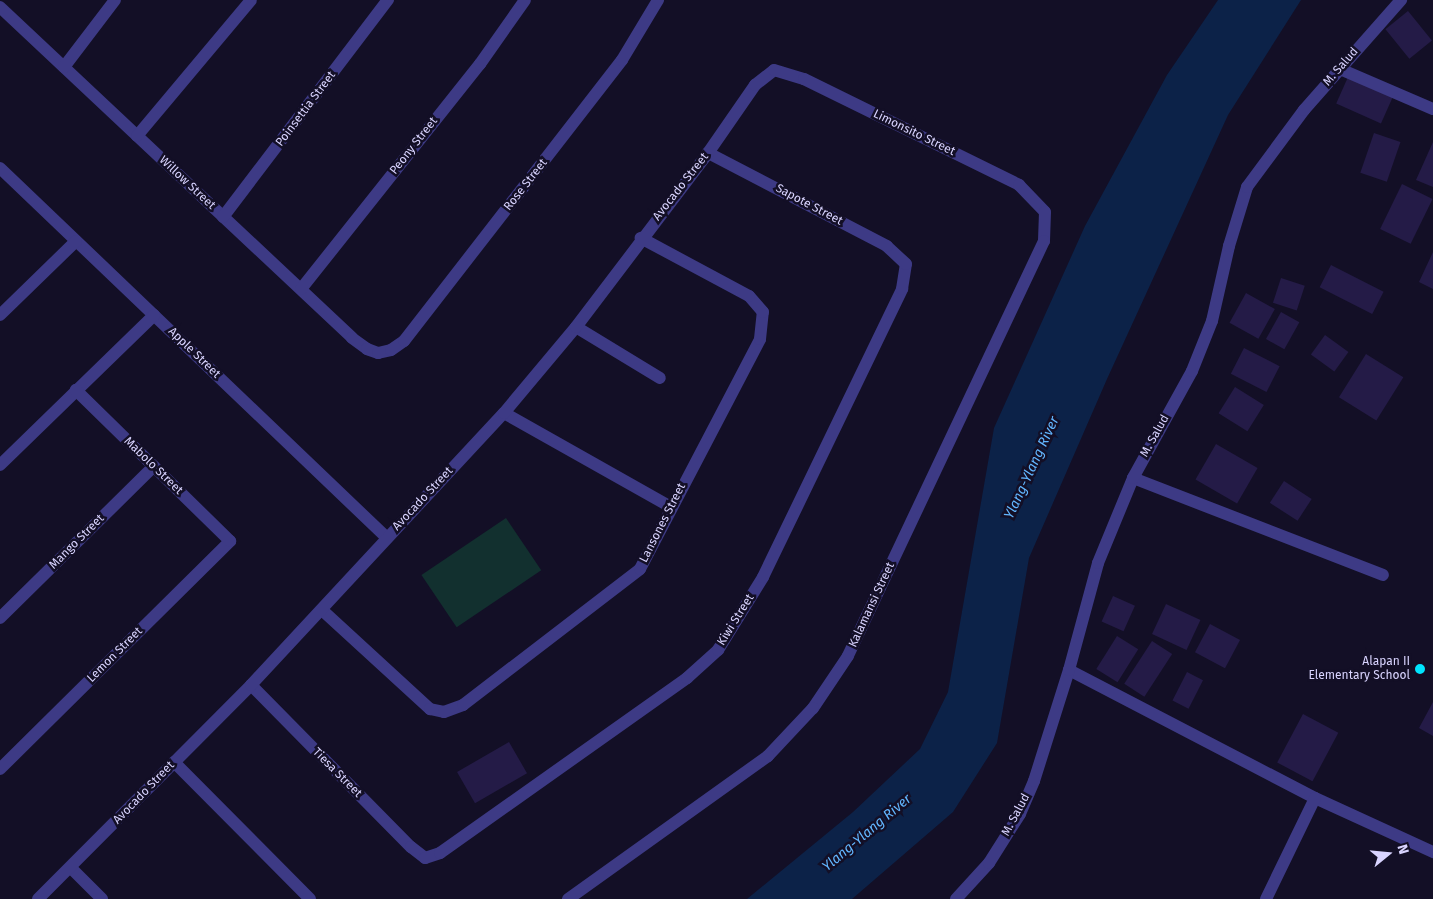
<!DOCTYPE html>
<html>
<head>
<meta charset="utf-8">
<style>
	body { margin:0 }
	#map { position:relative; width:1433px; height:899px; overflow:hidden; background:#130f26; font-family:"Fira Sans",sans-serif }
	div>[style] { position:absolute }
	.green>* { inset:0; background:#12302f; transform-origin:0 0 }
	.water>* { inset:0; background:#0c2248 }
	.building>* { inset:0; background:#241b47; transform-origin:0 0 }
	.service>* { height:12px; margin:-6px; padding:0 6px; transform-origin:6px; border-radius:6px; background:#3d3a85 }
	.minor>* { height:12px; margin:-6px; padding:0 6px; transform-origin:6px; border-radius:6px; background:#3d3a85 }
	.tertiary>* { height:12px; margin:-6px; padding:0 6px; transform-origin:6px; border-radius:6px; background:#3d3a85 }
	.dots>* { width:14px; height:14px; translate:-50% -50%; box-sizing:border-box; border:2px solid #130f26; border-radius:50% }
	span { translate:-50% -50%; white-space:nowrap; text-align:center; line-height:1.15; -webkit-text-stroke:5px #130f26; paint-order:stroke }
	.street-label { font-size:12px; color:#d9d4ff }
	.poi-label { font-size:12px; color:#d9d4ff }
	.right { translate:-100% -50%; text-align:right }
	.water-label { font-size:14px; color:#62b6ff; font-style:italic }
	.north { position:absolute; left:1363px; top:829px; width:50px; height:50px; -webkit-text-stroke:4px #130f26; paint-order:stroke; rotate:73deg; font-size:14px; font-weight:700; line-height:20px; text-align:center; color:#d9d4ff }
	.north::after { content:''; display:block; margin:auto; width:18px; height:22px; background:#d9d4ff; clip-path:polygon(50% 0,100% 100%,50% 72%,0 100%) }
</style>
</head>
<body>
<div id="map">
	<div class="green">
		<div style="left:506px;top:518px;width:63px;height:102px;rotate:56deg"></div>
	</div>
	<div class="water">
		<div style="clip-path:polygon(1218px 0,1301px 0,1228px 115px,1107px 379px,1029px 558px,997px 743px,953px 812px,852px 899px,747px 899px,853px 812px,920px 749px,948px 692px,994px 428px,1085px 226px,1167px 75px)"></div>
	</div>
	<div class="building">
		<div style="left:1408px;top:11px;width:38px;height:29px;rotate:51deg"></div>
		<div style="left:1348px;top:77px;width:49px;height:29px;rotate:24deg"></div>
		<div style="left:1374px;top:133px;width:28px;height:42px;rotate:19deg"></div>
		<div style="clip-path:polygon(1433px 142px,1433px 187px,1416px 180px)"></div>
		<div style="left:1402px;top:184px;width:34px;height:50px;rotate:26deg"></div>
		<div style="clip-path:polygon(1433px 252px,1433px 289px,1419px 282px)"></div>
		<div style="left:1331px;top:265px;width:59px;height:25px;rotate:27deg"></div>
		<div style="left:1281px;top:278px;width:25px;height:26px;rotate:18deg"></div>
		<div style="left:1246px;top:293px;width:33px;height:34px;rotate:29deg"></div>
		<div style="left:1281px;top:312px;width:21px;height:31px;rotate:29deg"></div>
		<div style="left:1325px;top:335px;width:29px;height:24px;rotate:36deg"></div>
		<div style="left:1244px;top:348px;width:40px;height:29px;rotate:27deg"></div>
		<div style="left:1366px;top:354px;width:44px;height:51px;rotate:32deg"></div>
		<div style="left:1235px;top:387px;width:34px;height:31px;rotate:32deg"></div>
		<div style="left:1216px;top:444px;width:48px;height:41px;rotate:30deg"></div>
		<div style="left:1284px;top:481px;width:33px;height:26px;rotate:33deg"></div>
		<div style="left:1113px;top:596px;width:24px;height:28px;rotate:24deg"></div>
		<div style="left:1166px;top:604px;width:38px;height:33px;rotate:25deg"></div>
		<div style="left:1210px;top:624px;width:34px;height:32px;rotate:28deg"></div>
		<div style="left:1117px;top:636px;width:25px;height:39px;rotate:32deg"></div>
		<div style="left:1152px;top:641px;width:24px;height:51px;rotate:33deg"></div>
		<div style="left:1187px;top:672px;width:18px;height:32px;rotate:27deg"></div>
		<div style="clip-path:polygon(1433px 702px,1433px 736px,1419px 728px)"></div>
		<div style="left:1303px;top:714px;width:40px;height:55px;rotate:28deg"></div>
		<div style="left:509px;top:742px;width:36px;height:60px;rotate:60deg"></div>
	</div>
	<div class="service">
		<div style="left:1133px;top:478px;width:268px;rotate:21.2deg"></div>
	</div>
	<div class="minor">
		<div style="left:0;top:7px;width:483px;rotate:43.2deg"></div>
		<div style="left:352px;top:338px;width:19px;rotate:36deg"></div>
		<div style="left:367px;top:349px;width:12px;rotate:20deg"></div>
		<div style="left:378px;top:353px;width:13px;rotate:-13deg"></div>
		<div style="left:391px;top:350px;width:16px;rotate:-35deg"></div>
		<div style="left:404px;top:341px;width:356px;rotate:-52.2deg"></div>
		<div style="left:622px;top:60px;width:70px;rotate:-59deg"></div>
		<div style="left:64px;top:67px;width:84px;rotate:-52.7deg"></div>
		<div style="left:1340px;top:69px;width:101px;rotate:23.3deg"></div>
		<div style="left:137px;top:136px;width:177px;rotate:-50deg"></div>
		<div style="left:0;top:168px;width:535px;rotate:43.71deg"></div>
		<div style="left:223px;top:217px;width:273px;rotate:-52.8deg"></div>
		<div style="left:301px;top:289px;width:288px;rotate:-51.5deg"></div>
		<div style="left:480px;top:64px;width:78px;rotate:-54.9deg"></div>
		<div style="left:0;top:315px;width:106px;rotate:-44.2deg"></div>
		<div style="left:576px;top:327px;width:98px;rotate:31.3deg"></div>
		<div style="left:504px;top:413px;width:192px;rotate:29.4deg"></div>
		<div style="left:0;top:465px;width:215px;rotate:-44.2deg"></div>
		<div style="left:322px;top:610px;width:147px;rotate:42.5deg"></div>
		<div style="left:430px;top:709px;width:14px;rotate:12deg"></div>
		<div style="left:444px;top:712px;width:20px;rotate:-20deg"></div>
		<div style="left:463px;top:705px;width:223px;rotate:-37.5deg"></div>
		<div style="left:640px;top:569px;width:259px;rotate:-62.4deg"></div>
		<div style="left:760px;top:339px;width:27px;rotate:-84deg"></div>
		<div style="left:763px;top:312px;width:21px;rotate:-131deg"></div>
		<div style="left:749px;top:296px;width:123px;rotate:-151.8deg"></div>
		<div style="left:0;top:618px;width:216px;rotate:-44.6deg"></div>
		<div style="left:1069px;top:670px;width:277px;rotate:27.5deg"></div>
		<div style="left:1315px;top:798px;width:130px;rotate:24.6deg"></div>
		<div style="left:251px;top:685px;width:228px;rotate:45.4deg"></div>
		<div style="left:411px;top:847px;width:18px;rotate:38deg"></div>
		<div style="left:425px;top:858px;width:16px;rotate:-18deg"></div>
		<div style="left:440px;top:853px;width:303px;rotate:-35.3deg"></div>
		<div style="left:687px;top:678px;width:42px;rotate:-42.1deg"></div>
		<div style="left:718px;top:650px;width:86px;rotate:-58.3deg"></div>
		<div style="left:763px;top:577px;width:320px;rotate:-64.2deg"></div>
		<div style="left:902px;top:289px;width:25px;rotate:-81deg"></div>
		<div style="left:906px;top:264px;width:26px;rotate:-137deg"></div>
		<div style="left:887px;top:246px;width:202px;rotate:-152.5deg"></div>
		<div style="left:174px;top:762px;width:193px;rotate:45.2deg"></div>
		<div style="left:0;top:769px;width:324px;rotate:-44.7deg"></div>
		<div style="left:230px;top:541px;width:216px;rotate:-135.6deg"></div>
		<div style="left:71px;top:868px;width:44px;rotate:45deg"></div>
		<div style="left:38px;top:899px;width:302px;rotate:-45.1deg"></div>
		<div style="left:251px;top:685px;width:371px;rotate:-47.1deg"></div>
		<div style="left:504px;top:413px;width:112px;rotate:-50.1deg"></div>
		<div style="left:576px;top:327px;width:218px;rotate:-52.8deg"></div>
		<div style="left:708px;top:153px;width:83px;rotate:-55.3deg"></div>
		<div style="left:755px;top:85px;width:24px;rotate:-38deg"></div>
		<div style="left:774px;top:70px;width:31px;rotate:17deg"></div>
		<div style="left:804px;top:79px;width:240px;rotate:26.2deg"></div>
		<div style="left:1019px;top:185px;width:37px;rotate:46deg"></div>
		<div style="left:1045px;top:212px;width:29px;rotate:92deg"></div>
		<div style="left:1044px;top:241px;width:459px;rotate:115.3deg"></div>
		<div style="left:848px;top:656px;width:63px;rotate:123.9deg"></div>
		<div style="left:813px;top:708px;width:66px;rotate:133.2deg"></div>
		<div style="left:768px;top:756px;width:246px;rotate:144.4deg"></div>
		<div style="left:1266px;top:899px;width:112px;rotate:-64.1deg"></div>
	</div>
	<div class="tertiary">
		<div style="left:956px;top:899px;width:49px;rotate:-47.5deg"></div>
		<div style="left:989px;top:863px;width:58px;rotate:-57.7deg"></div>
		<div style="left:1020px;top:814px;width:36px;rotate:-67deg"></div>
		<div style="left:1034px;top:781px;width:116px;rotate:-72.5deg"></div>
		<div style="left:1069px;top:670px;width:111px;rotate:-74.8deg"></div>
		<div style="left:1098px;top:563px;width:92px;rotate:-67.6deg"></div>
		<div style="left:1133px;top:478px;width:122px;rotate:-61.1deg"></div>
		<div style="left:1192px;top:371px;width:54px;rotate:-68.2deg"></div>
		<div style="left:1212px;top:321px;width:77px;rotate:-77.2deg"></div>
		<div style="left:1229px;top:246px;width:62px;rotate:-73deg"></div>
		<div style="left:1247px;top:187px;width:96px;rotate:-53.5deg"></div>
		<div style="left:1304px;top:110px;width:147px;rotate:-48.6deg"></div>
	</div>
	<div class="dots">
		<div style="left:1420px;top:669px;background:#00e5ff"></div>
	</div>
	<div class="street-label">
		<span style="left:1341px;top:67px;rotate:-49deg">M. Salud</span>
		<span style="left:306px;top:109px;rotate:-53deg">Poinsettia Street</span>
		<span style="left:914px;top:133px;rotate:26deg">Limonsito Street</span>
		<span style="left:414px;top:146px;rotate:-52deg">Peony Street</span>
		<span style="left:187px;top:183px;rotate:43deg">Willow Street</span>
		<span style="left:526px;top:185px;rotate:-52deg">Rose Street</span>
		<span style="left:681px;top:187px;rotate:-52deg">Avocado Street</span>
		<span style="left:809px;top:205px;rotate:28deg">Sapote Street</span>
		<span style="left:194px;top:353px;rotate:44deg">Apple Street</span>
		<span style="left:1155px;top:436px;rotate:-61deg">M. Salud</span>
		<span style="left:153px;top:466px;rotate:44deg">Mabolo Street</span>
		<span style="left:423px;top:499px;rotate:-47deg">Avocado Street</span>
		<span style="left:663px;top:523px;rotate:-63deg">Lansones Street</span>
		<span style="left:77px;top:542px;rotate:-45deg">Mango Street</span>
		<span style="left:872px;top:605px;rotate:-65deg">Kalamansi Street</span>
		<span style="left:736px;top:620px;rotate:-58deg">Kiwi Street</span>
		<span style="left:115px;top:655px;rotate:-45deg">Lemon Street</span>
		<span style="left:337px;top:773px;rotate:45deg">Tiesa Street</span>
		<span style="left:144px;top:793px;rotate:-46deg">Avocado Street</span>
		<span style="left:1016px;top:815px;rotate:-62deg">M. Salud</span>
	</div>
	<div class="poi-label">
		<span class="right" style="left:1410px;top:669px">Alapan II<br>Elementary School</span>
	</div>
	<div class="water-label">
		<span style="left:1032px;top:468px;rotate:-65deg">Ylang-Ylang River</span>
		<span style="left:867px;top:833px;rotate:-40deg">Ylang-Ylang River</span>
	</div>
	<div class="north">N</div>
</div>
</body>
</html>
